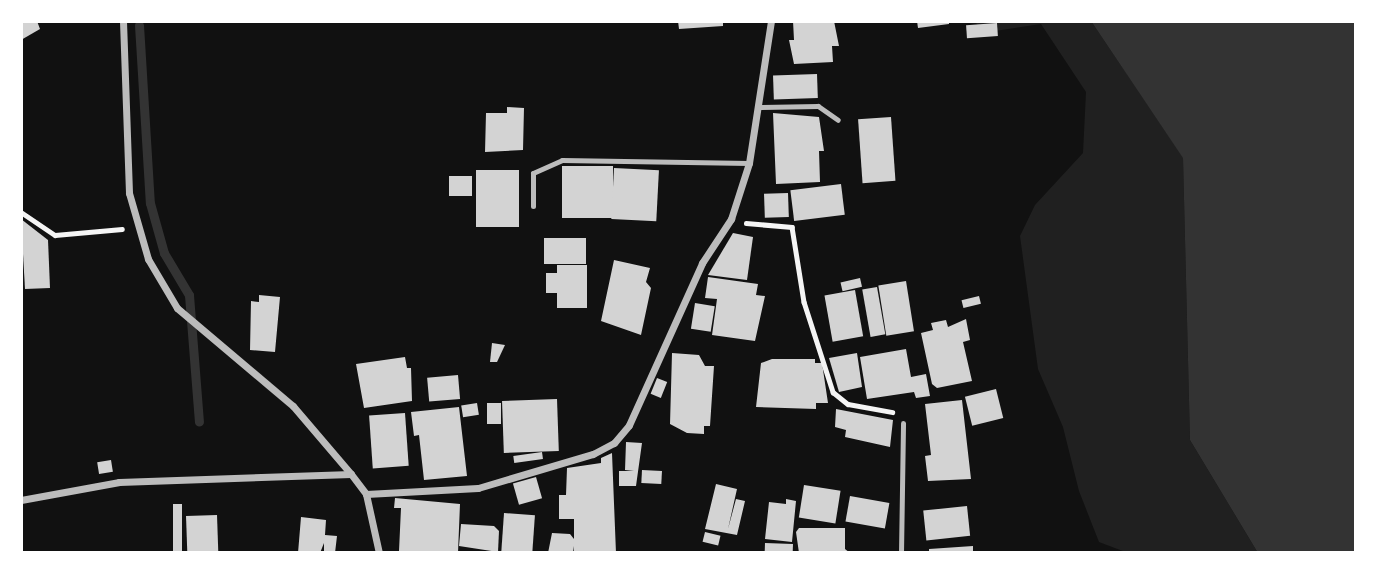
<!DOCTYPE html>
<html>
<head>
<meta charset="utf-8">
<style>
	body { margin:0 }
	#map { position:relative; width:1377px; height:574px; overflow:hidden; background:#111; font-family:"DM Sans",sans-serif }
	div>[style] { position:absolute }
	.green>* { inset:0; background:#202020 }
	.water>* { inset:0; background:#333 }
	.stream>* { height:9px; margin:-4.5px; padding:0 4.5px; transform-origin:4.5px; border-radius:4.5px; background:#333 }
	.building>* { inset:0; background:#d3d3d3; transform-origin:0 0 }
	.path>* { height:4.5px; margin:-2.25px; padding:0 2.25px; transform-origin:2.25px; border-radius:2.25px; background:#f5f5f5 }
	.service>* { height:5px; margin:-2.5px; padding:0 2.5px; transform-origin:2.5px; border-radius:2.5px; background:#bcbcbc }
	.minor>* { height:7px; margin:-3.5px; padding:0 3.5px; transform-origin:3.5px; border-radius:3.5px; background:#bcbcbc }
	span { translate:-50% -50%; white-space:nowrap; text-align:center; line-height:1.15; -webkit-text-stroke:5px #fff; paint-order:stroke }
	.frame { position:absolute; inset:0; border:23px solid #fff; pointer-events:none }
</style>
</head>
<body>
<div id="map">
	<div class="green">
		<div style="clip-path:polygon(975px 21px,1091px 21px,1183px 157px,1190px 440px,1258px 553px,1128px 553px,1099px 542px,1079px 491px,1063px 427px,1038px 369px,1020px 236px,1035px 205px,1083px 153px,1086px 92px,1041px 24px,982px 33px)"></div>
	</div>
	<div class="water">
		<div style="clip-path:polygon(1091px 21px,1356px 21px,1356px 553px,1258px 553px,1190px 440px,1183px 158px)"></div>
	</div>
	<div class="stream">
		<div style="left:139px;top:25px;width:178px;rotate:86.5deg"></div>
		<div style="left:150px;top:203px;width:52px;rotate:74.4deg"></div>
		<div style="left:164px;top:253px;width:49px;rotate:59.2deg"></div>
		<div style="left:189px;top:295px;width:127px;rotate:85.5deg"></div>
	</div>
	<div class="building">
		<div style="clip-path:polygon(21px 21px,37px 21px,40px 29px,21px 40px)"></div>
		<div style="clip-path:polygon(678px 21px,723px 21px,723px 26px,679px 29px)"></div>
		<div style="clip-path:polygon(793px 21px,834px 21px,839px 46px,832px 46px,833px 62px,794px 64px,789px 40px,794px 40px)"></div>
		<div style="clip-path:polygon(917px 21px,949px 21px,949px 24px,918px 28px)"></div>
		<div style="left:997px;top:23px;width:13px;height:31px;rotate:86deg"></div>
		<div style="left:817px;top:74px;width:24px;height:44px;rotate:88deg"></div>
		<div style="clip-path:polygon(507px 107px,524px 108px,523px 150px,485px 152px,486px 113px,507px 113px)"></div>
		<div style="clip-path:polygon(773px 113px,819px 117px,824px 151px,819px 151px,820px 182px,776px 184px)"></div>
		<div style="left:891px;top:117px;width:64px;height:33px;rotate:86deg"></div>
		<div style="left:562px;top:166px;width:51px;height:52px"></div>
		<div style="left:614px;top:168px;width:45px;height:51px;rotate:3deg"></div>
		<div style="left:476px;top:170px;width:43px;height:57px"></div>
		<div style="left:449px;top:176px;width:23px;height:20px"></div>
		<div style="left:841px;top:184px;width:31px;height:51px;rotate:83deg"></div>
		<div style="left:788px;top:193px;width:24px;height:24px;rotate:88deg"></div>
		<div style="clip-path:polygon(21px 219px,48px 240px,50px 288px,25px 289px)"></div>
		<div style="clip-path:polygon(733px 233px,753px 237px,747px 280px,708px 275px)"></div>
		<div style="left:544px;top:238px;width:42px;height:26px"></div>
		<div style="clip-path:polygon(614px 260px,650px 268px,646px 282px,651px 288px,641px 335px,601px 321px)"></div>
		<div style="clip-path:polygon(557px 265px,587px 265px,587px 308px,557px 308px,557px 293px,546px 293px,546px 273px,557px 273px)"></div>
		<div style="clip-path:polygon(708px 277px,758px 284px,756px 295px,765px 296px,755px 341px,712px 335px,717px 299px,705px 298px)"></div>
		<div style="left:860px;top:278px;width:9px;height:20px;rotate:77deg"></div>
		<div style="left:906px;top:281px;width:51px;height:28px;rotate:81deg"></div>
		<div style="left:877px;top:287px;width:48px;height:15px;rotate:80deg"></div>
		<div style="left:855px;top:290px;width:47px;height:31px;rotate:80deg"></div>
		<div style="clip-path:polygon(259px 295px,280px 297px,275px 352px,250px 350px,251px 301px,259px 302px)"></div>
		<div style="left:979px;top:296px;width:8px;height:18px;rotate:76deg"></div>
		<div style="left:695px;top:303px;width:20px;height:26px;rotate:9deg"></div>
		<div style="clip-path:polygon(966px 319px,970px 340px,963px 342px,972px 381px,937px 388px,932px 384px,921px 333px,933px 330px,931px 323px,946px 320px,948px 327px)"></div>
		<div style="clip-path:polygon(492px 343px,505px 345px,497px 362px,490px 362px)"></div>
		<div style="clip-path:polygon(906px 349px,911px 377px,926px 374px,930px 396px,916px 398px,914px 392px,867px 399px,860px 357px)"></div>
		<div style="clip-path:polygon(672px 353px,699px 355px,705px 366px,714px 366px,710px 426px,704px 426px,704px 434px,687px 433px,670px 424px)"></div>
		<div style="clip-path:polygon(857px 353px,862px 387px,839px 392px,829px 358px)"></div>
		<div style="clip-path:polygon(405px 357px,407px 368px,411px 368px,412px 401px,364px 408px,356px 364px)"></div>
		<div style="clip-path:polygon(772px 359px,815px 359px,815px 363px,822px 363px,828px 403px,816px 403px,816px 409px,756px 407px,761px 363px)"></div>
		<div style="left:458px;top:375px;width:24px;height:31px;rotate:85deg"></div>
		<div style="left:657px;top:378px;width:11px;height:17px;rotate:22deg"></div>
		<div style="left:996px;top:389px;width:30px;height:32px;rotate:76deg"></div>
		<div style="left:557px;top:399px;width:52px;height:55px;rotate:88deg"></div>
		<div style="clip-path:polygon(962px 400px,971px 479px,928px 481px,925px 456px,931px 455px,925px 404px)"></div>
		<div style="left:477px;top:403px;width:12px;height:16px;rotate:81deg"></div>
		<div style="left:487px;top:403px;width:14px;height:21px"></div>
		<div style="clip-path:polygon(459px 407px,467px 476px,424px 480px,419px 435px,414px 436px,411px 412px)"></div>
		<div style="clip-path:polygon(836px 409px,893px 420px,890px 447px,845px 437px,846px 430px,835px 427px)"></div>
		<div style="left:405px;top:413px;width:53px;height:36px;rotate:86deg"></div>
		<div style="clip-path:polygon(626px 442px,642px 443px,636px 486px,619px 486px,619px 471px,634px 471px,625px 470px)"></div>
		<div style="left:542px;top:452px;width:7px;height:29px;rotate:82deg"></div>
		<div style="clip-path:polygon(612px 453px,616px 553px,574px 553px,573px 546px,573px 553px,548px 553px,552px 533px,570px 534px,574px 539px,574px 519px,559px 519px,559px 495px,566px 495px,567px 468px,601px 463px,601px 458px)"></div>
		<div style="left:111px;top:460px;width:12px;height:14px;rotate:81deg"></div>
		<div style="left:642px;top:470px;width:20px;height:13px;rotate:3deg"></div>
		<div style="left:536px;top:477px;width:22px;height:24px;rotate:74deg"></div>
		<div style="clip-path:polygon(716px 484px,737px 489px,728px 529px,736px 499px,745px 501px,737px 535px,705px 529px)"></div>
		<div style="left:804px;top:485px;width:37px;height:33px;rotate:9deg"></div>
		<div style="left:850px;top:496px;width:40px;height:26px;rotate:10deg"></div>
		<div style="clip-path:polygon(395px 498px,460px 504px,458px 553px,399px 551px,401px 508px,394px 508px)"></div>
		<div style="clip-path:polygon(786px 499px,796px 501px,792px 542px,765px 539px,769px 502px,786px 504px)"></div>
		<div style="left:173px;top:504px;width:9px;height:49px"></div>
		<div style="left:967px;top:506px;width:30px;height:44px;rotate:84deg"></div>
		<div style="left:504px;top:513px;width:31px;height:40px;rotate:4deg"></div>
		<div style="left:217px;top:515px;width:38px;height:31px;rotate:88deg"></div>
		<div style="clip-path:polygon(301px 517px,326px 520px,325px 535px,337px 536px,335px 553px,324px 553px,324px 543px,320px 553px,298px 553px)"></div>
		<div style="clip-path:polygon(461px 524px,494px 526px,499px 531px,498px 552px,459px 546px)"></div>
		<div style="clip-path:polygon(799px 528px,845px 528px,845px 549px,850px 553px,799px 553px,796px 532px)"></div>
		<div style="left:705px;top:532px;width:16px;height:10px;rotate:14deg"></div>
		<div style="left:765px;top:543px;width:28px;height:10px;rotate:2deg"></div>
		<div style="clip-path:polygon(973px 546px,973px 553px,929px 553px,929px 549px)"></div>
	</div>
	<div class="path">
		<div style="left:21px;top:212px;width:41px;rotate:34.1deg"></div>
		<div style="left:55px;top:235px;width:67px;rotate:-5.1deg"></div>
		<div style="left:746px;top:223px;width:46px;rotate:5deg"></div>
		<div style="left:792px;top:227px;width:76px;rotate:80.9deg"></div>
		<div style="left:804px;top:302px;width:95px;rotate:72.1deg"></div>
		<div style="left:833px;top:392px;width:19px;rotate:39deg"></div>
		<div style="left:848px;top:404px;width:45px;rotate:10.3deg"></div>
	</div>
	<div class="service">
		<div style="left:760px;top:107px;width:58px;rotate:-1deg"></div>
		<div style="left:818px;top:106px;width:24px;rotate:35deg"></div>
		<div style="left:533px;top:206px;width:33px;rotate:-90deg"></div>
		<div style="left:533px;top:173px;width:32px;rotate:-24deg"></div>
		<div style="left:562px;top:160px;width:187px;rotate:0.9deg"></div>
		<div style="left:901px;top:553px;width:130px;rotate:-89.1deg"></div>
	</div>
	<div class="minor">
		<div style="left:123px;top:21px;width:172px;rotate:88deg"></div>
		<div style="left:129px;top:193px;width:69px;rotate:73.9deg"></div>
		<div style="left:148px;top:259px;width:57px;rotate:59.4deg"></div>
		<div style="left:177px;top:308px;width:152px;rotate:40.2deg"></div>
		<div style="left:293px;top:406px;width:89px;rotate:49.5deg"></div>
		<div style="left:351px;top:474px;width:25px;rotate:53deg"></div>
		<div style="left:366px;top:494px;width:60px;rotate:77.6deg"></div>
		<div style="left:366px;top:494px;width:112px;rotate:-3.1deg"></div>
		<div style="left:478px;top:488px;width:120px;rotate:-16.5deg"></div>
		<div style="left:593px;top:454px;width:24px;rotate:-28deg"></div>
		<div style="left:614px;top:443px;width:23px;rotate:-50deg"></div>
		<div style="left:629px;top:425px;width:178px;rotate:-65.7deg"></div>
		<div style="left:702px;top:263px;width:53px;rotate:-56.6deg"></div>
		<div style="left:731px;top:219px;width:59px;rotate:-72.2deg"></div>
		<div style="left:749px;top:163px;width:144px;rotate:-81.2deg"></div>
		<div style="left:21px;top:500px;width:100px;rotate:-10.4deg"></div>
		<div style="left:119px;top:482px;width:232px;rotate:-2deg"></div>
	</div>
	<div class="frame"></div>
</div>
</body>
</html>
